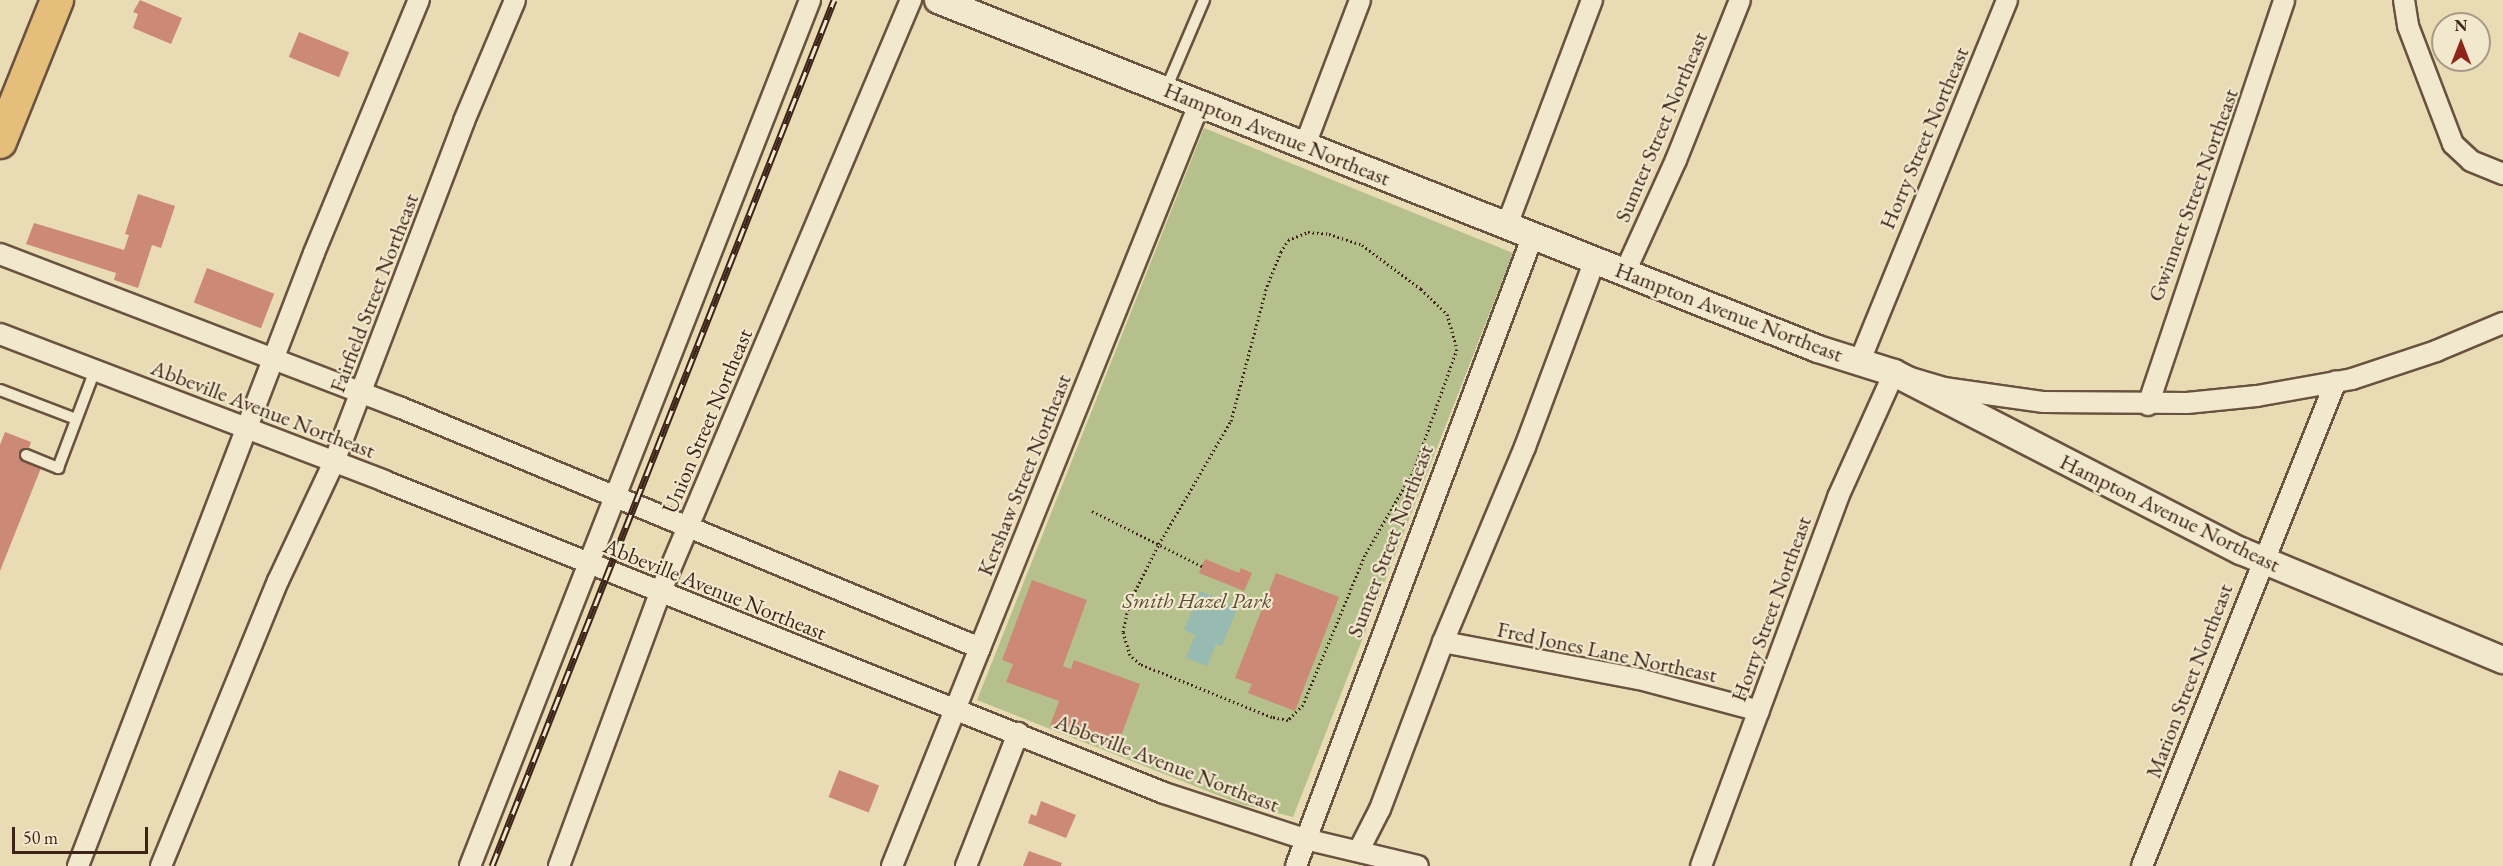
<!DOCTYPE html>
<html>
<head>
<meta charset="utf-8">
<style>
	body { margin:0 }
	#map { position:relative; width:2503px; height:866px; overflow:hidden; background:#e9dbb3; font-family:"EB Garamond",serif }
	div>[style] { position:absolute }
	.green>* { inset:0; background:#b6c08c }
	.water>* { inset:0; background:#97bbb1 }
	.building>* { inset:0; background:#cc8976; transform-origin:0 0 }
	.path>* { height:3px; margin-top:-1.5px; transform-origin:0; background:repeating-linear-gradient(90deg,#3e2418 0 1.5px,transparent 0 4.5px) }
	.roads { filter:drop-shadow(2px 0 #69523f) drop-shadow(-2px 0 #69523f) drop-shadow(0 2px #69523f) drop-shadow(0 -2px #69523f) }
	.service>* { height:10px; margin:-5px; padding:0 5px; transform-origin:5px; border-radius:5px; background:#f1e8ce }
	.minor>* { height:20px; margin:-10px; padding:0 10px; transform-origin:10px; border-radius:10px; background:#f1e8ce }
	.tertiary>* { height:26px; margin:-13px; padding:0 13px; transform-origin:13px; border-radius:13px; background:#f1e8ce }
	.primary>* { height:32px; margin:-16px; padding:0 16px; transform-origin:16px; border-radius:16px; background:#e4be7a }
	.rail>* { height:7px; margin-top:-3.5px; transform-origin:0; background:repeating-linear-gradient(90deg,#f1e8ce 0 14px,#3e2418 0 28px); box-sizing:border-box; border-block:2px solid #3e2418 }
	span { translate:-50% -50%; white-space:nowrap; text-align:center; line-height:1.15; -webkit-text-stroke:4.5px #f1e8ce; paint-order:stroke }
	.street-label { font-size:22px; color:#3e2418 }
	.park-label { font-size:22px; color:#5c4b35; font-style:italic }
	.north { position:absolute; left:2431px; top:12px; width:60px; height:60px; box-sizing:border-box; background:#f1e8ce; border:2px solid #a99a85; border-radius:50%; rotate:0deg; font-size:16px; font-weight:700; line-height:24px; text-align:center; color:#3e2418 }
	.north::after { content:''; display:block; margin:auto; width:21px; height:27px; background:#8f2418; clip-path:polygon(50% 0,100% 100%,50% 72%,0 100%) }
	.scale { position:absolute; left:12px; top:827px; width:136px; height:27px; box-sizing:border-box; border:3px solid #3e2418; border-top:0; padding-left:8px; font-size:18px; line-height:21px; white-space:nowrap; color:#3e2418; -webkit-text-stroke:4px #f1e8ce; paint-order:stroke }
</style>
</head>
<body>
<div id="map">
	<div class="green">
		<div style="clip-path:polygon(1204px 128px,1513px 253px,1293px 817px,1240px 804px,977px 700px)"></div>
	</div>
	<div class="water">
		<div style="clip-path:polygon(1200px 591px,1238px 607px,1222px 646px,1216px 644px,1207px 666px,1186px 658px,1195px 635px,1184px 630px)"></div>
	</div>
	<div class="building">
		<div style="clip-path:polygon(140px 0,182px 18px,171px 44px,133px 28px,138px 14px,133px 12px)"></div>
		<div style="left:299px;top:32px;width:54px;height:27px;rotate:22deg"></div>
		<div style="clip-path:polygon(138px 194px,175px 206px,161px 248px,152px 245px,138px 288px,114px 280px,116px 273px,26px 244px,34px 223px,124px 250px,129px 235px,125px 234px)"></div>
		<div style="left:207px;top:268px;width:72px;height:37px;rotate:21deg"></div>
		<div style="clip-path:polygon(5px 432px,31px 442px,24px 462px,41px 468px,0 571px,0 445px)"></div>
		<div style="clip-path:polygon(1205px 559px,1239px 573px,1241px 568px,1252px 573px,1244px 591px,1199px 573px)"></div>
		<div style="clip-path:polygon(1276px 573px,1339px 597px,1295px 711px,1248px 693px,1252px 684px,1235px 678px)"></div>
		<div style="clip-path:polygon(1032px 580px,1087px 600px,1063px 666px,1071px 669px,1074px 660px,1140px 684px,1116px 750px,1050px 726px,1059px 701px,1006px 682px,1013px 664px,1002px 660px)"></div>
		<div style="left:839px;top:770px;width:43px;height:29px;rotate:21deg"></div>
		<div style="clip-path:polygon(1041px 801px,1076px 815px,1066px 838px,1028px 823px,1031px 814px,1036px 816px)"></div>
		<div style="clip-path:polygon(1029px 851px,1062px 863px,1061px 866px,1023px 866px)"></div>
	</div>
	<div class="path">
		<div style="left:1308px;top:232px;width:21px;rotate:5deg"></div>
		<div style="left:1329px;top:234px;width:35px;rotate:18deg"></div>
		<div style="left:1362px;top:245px;width:74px;rotate:36.7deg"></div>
		<div style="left:1421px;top:289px;width:36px;rotate:44deg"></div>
		<div style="left:1447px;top:314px;width:36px;rotate:74deg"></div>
		<div style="left:1457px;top:349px;width:128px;rotate:109.6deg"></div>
		<div style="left:1414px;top:470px;width:98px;rotate:120deg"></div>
		<div style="left:1365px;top:555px;width:162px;rotate:112.5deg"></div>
		<div style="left:1303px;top:705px;width:21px;rotate:135deg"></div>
		<div style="left:1288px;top:720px;width:16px;rotate:-169deg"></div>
		<div style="left:1272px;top:717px;width:142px;rotate:-158.1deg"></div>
		<div style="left:1140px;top:664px;width:13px;rotate:-138deg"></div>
		<div style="left:1130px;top:655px;width:24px;rotate:-107deg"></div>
		<div style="left:1123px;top:632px;width:30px;rotate:-78deg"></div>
		<div style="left:1129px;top:603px;width:66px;rotate:-63deg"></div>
		<div style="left:1159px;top:544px;width:143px;rotate:-59.7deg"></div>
		<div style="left:1231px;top:421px;width:140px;rotate:-75.1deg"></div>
		<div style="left:1267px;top:286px;width:37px;rotate:-68deg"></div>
		<div style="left:1281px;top:252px;width:14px;rotate:-60deg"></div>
		<div style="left:1288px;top:240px;width:22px;rotate:-22deg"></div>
		<div style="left:1092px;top:511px;width:123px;rotate:26.6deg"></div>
	</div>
	<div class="roads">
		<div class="service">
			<div style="left:1166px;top:89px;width:97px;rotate:-66.9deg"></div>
			<div style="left:0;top:390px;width:81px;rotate:20.9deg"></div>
			<div style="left:26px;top:455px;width:35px;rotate:22deg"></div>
			<div style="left:58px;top:468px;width:105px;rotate:-69.3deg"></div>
		</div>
		<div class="minor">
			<div style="left:2404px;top:0;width:26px;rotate:81deg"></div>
			<div style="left:2408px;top:26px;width:126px;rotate:69.1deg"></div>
			<div style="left:2453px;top:144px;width:25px;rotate:43deg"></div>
			<div style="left:2471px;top:161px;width:35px;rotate:22deg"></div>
			<div style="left:1305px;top:145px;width:155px;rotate:-69.2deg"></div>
			<div style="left:1507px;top:225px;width:241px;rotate:-69.3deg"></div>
			<div style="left:0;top:254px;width:427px;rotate:21deg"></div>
			<div style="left:399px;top:407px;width:629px;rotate:22.53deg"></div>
			<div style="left:1625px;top:272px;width:123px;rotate:-65.5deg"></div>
			<div style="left:1676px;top:160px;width:172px;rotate:-68.2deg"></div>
			<div style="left:0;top:334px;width:411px;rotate:20.9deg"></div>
			<div style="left:384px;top:481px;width:840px;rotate:21.8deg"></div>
			<div style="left:1164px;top:793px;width:148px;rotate:18.1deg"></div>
			<div style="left:1305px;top:839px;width:116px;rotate:13.4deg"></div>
			<div style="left:1859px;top:363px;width:392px;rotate:-67.8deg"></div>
			<div style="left:2148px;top:405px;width:427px;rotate:-71.4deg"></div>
			<div style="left:1443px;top:642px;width:199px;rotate:10.7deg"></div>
			<div style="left:1639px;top:679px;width:124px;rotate:14.9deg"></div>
			<div style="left:1359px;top:850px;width:46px;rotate:-62.9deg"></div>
			<div style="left:1380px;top:809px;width:178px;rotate:-69.3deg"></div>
			<div style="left:1443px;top:642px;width:212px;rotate:-67.2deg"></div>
			<div style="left:1525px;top:447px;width:200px;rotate:-69.5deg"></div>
			<div style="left:78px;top:866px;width:657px;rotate:-68.94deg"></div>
			<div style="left:314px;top:253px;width:274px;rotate:-67.5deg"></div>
			<div style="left:161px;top:866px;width:308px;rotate:-67.7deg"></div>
			<div style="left:278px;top:581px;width:132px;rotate:-64.8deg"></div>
			<div style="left:334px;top:462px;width:365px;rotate:-69.1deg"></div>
			<div style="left:464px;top:121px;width:131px;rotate:-67.1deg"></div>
			<div style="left:470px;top:866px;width:930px;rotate:-68.56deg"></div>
			<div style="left:559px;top:866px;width:291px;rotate:-69.7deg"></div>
			<div style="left:660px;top:593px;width:644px;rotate:-67.06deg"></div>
			<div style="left:892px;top:866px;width:824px;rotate:-68.04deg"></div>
			<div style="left:966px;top:866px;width:143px;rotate:-68.6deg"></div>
			<div style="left:1296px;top:866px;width:674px;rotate:-69.41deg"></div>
			<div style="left:1701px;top:866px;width:394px;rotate:-69.6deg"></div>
			<div style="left:1838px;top:497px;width:136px;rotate:-65.7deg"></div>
			<div style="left:1894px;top:373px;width:52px;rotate:16.7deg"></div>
			<div style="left:1944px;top:388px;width:101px;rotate:8deg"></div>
			<div style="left:2044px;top:402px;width:143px;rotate:0.4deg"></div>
			<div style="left:2187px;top:403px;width:70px;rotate:-5.7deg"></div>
			<div style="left:2257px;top:396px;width:97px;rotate:-10.1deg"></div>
			<div style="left:2352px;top:379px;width:89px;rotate:-18.4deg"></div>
			<div style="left:2436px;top:351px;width:73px;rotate:-22.7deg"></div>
			<div style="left:2142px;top:866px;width:522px;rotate:-68.2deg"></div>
		</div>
		<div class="tertiary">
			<div style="left:938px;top:0;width:947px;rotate:21.63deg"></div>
			<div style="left:1818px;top:349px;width:80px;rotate:17.5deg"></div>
			<div style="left:1894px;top:373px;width:390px;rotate:27.2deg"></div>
			<div style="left:2241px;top:551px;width:284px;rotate:22.6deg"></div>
		</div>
		<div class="primary">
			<div style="left:0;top:142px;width:153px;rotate:-68.1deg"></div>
		</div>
	</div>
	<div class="rail">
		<div style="left:492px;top:866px;width:931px;rotate:-68.45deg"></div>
	</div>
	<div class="street-label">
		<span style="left:1661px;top:127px;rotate:-67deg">Sumter Street Northeast</span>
		<span style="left:1277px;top:134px;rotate:22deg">Hampton Avenue Northeast</span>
		<span style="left:1924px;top:138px;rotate:-67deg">Horry Street Northeast</span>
		<span style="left:2193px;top:195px;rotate:-70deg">Gwinnett Street Northeast</span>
		<span style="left:374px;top:293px;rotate:-69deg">Fairfield Street Northeast</span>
		<span style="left:1729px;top:312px;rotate:21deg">Hampton Avenue Northeast</span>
		<span style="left:263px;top:409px;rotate:21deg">Abbeville Avenue Northeast</span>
		<span style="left:707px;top:421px;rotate:-67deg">Union Street Northeast</span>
		<span style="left:1024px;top:475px;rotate:-68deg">Kershaw Street Northeast</span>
		<span style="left:2170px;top:513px;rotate:26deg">Hampton Avenue Northeast</span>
		<span style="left:1390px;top:541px;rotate:-69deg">Sumter Street Northeast</span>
		<span style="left:715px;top:589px;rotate:22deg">Abbeville Avenue Northeast</span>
		<span style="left:1771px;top:609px;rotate:-70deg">Horry Street Northeast</span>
		<span style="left:1607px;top:652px;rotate:12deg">Fred Jones Lane Northeast</span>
		<span style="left:2189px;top:681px;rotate:-69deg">Marion Street Northeast</span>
		<span style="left:1167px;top:763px;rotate:21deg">Abbeville Avenue Northeast</span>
	</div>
	<div class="park-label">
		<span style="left:1197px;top:601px">Smith Hazel Park</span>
	</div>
	<div class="north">N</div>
	<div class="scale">50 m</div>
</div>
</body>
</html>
